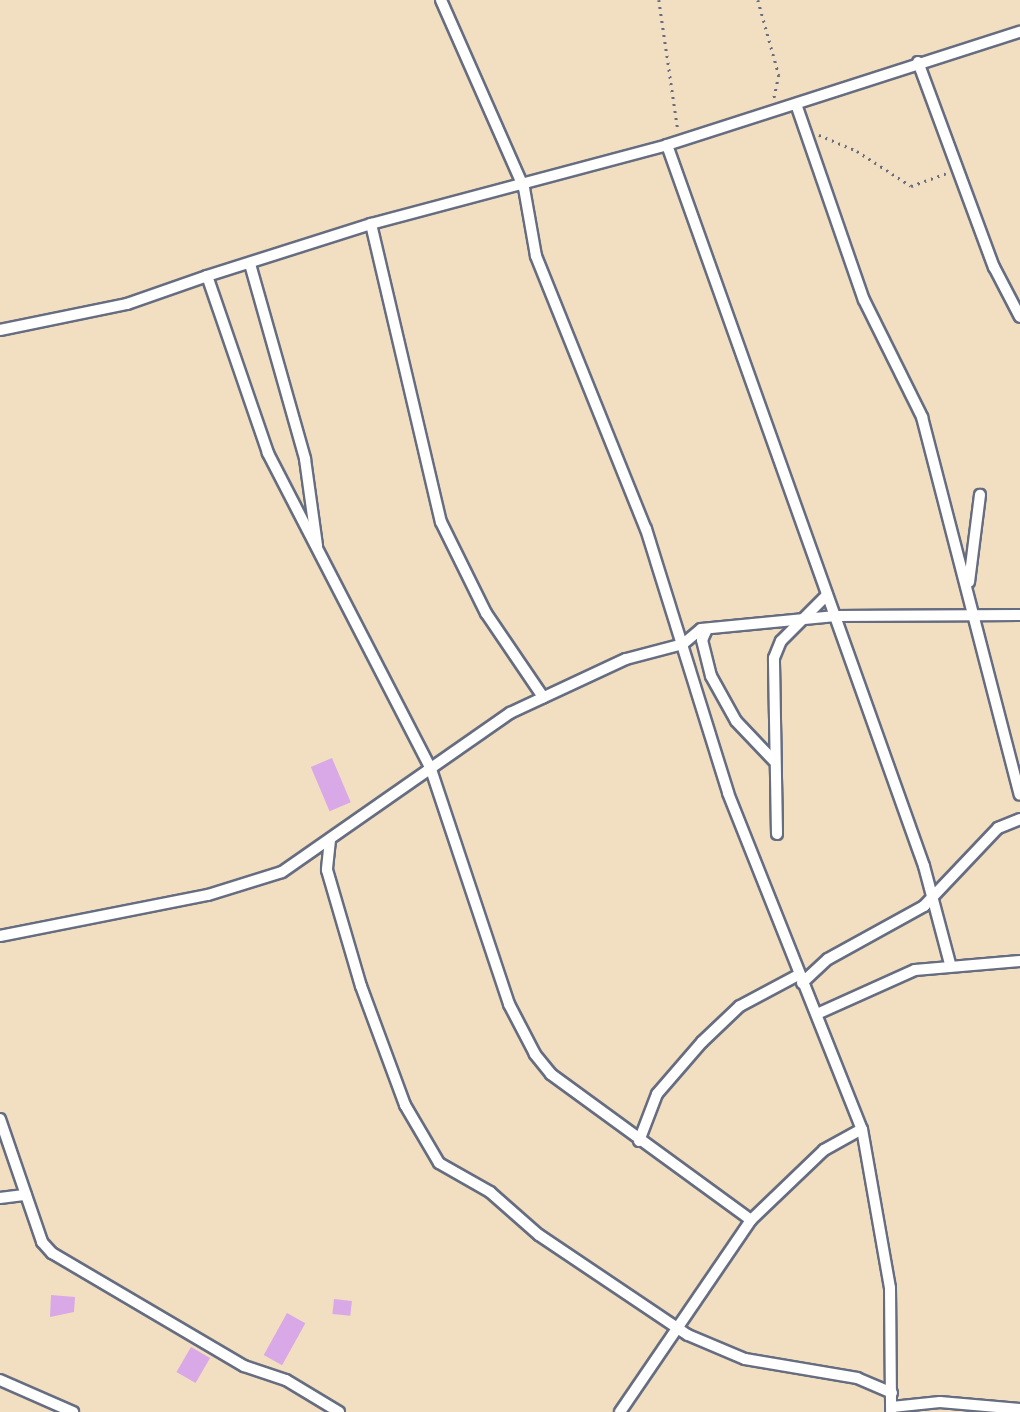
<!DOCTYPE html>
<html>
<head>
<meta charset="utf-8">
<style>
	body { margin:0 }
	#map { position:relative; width:1020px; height:1412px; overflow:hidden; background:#f2dfc1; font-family:Itim,sans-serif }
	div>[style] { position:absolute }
	.building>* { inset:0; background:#d9a8e7; transform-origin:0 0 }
	.path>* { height:2.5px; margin-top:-1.25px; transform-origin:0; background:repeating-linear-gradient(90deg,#666d81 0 2px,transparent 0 7px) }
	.roads { filter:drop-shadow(2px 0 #666d81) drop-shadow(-2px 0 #666d81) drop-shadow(0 2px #666d81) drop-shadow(0 -2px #666d81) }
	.street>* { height:10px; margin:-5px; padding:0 5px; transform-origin:5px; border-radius:5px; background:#fff }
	span { translate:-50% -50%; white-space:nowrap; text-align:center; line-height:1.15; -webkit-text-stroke:6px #fcf5e5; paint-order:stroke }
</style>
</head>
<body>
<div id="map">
	<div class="building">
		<div style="left:332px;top:758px;width:48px;height:23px;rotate:67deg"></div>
		<div style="clip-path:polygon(51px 1295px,75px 1297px,74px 1312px,50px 1317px)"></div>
		<div style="left:334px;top:1299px;width:18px;height:15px;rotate:6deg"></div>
		<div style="left:287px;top:1313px;width:21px;height:48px;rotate:29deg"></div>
		<div style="left:191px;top:1347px;width:22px;height:29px;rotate:30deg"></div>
	</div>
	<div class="path">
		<div style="left:659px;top:0;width:132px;rotate:81.7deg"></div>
		<div style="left:758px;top:0;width:78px;rotate:74.4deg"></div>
		<div style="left:779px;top:75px;width:25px;rotate:102deg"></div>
		<div style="left:819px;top:135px;width:41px;rotate:22.8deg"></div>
		<div style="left:857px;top:151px;width:64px;rotate:32.9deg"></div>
		<div style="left:911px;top:186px;width:37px;rotate:-20deg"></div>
	</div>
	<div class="roads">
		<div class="street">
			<div style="left:441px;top:0;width:206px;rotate:66.2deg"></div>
			<div style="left:524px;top:188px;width:69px;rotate:80deg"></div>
			<div style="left:536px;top:256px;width:294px;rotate:68.1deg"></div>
			<div style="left:646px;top:529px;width:276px;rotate:72.7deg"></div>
			<div style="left:728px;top:793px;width:362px;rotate:68.3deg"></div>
			<div style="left:862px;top:1129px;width:161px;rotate:80deg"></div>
			<div style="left:890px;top:1288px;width:124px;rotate:89.5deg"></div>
			<div style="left:918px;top:62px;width:219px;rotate:69.7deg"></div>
			<div style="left:994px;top:267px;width:56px;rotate:62.5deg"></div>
			<div style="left:796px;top:104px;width:207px;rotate:70.9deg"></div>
			<div style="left:864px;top:300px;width:131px;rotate:63.6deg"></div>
			<div style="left:922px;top:417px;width:390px;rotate:75.5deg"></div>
			<div style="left:667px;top:145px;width:765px;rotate:70.38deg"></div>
			<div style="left:924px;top:866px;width:101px;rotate:75.1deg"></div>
			<div style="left:371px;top:224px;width:306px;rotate:76.8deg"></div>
			<div style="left:441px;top:522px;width:102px;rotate:63.7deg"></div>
			<div style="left:486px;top:613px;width:102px;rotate:55.8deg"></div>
			<div style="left:250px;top:264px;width:203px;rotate:74.2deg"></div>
			<div style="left:305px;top:459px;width:88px;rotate:82.1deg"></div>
			<div style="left:0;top:330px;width:130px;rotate:-11.6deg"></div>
			<div style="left:127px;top:304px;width:85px;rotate:-19.3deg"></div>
			<div style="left:969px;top:582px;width:88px;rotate:-82.8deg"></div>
			<div style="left:707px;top:629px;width:12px;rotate:114deg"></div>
			<div style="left:702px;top:640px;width:37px;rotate:76deg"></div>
			<div style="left:711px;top:676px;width:51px;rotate:60.9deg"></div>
			<div style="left:736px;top:721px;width:54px;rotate:46.5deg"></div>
			<div style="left:777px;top:834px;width:176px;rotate:-91deg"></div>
			<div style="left:774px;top:658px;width:18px;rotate:-68deg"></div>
			<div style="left:781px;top:641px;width:65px;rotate:-45deg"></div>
			<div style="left:330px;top:840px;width:30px;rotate:96deg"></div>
			<div style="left:327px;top:870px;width:121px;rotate:73.7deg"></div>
			<div style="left:361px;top:986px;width:127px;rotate:69.7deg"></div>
			<div style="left:405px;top:1105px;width:67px;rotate:59.6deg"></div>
			<div style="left:439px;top:1163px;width:59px;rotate:29.6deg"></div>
			<div style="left:490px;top:1192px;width:65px;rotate:41.3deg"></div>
			<div style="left:539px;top:1235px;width:179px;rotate:33.9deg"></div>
			<div style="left:688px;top:1335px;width:62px;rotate:22.8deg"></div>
			<div style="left:745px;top:1359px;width:114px;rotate:9.6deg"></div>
			<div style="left:857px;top:1378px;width:38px;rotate:23deg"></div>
			<div style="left:0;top:936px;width:212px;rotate:-11.2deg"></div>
			<div style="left:208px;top:895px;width:77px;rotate:-17.3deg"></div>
			<div style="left:282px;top:872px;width:278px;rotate:-34.9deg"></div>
			<div style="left:510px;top:713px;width:128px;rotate:-25deg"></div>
			<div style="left:626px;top:659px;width:59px;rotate:-14.7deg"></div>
			<div style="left:683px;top:644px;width:23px;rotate:-40deg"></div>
			<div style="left:701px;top:629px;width:135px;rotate:-5.5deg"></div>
			<div style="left:835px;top:616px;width:185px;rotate:-0.3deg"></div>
			<div style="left:802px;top:983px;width:35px;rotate:-43deg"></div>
			<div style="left:828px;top:959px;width:110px;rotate:-28.9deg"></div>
			<div style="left:924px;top:906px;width:108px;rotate:-46.5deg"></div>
			<div style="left:998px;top:828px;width:24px;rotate:-22deg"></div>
			<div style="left:817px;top:1014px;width:107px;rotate:-24.2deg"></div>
			<div style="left:915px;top:970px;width:105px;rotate:-4.9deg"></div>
			<div style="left:0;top:1119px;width:130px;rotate:71.1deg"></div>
			<div style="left:42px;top:1242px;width:15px;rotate:48deg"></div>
			<div style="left:52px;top:1253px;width:223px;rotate:30.5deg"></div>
			<div style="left:244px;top:1366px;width:44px;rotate:18.4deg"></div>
			<div style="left:286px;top:1380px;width:62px;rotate:31.1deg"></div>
			<div style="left:639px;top:1141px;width:50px;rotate:-69deg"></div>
			<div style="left:657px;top:1094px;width:69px;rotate:-49.1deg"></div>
			<div style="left:702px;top:1042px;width:52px;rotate:-43.5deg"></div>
			<div style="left:740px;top:1006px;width:66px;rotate:-28.1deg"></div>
			<div style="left:0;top:1198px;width:26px;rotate:-7deg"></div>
			<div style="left:751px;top:1220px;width:248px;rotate:-143.9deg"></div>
			<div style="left:551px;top:1074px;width:26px;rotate:-129deg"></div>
			<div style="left:535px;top:1054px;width:56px;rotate:-117.5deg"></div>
			<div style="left:509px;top:1004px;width:248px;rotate:-108.4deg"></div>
			<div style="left:431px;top:769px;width:356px;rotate:-117.3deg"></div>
			<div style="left:268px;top:453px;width:187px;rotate:-109deg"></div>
			<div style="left:207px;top:276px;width:172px;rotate:-17.6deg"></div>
			<div style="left:371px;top:224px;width:306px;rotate:-14.9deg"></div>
			<div style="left:667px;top:145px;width:371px;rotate:-17.8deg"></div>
			<div style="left:0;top:1380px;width:80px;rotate:23.7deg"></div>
			<div style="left:892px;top:1407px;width:48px;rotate:-5.9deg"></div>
			<div style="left:940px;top:1402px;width:80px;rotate:5deg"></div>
			<div style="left:620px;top:1412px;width:232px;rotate:-55.7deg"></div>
			<div style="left:751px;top:1220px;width:101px;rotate:-43.8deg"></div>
			<div style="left:824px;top:1150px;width:43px;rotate:-28.9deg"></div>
		</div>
	</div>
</div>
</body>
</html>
